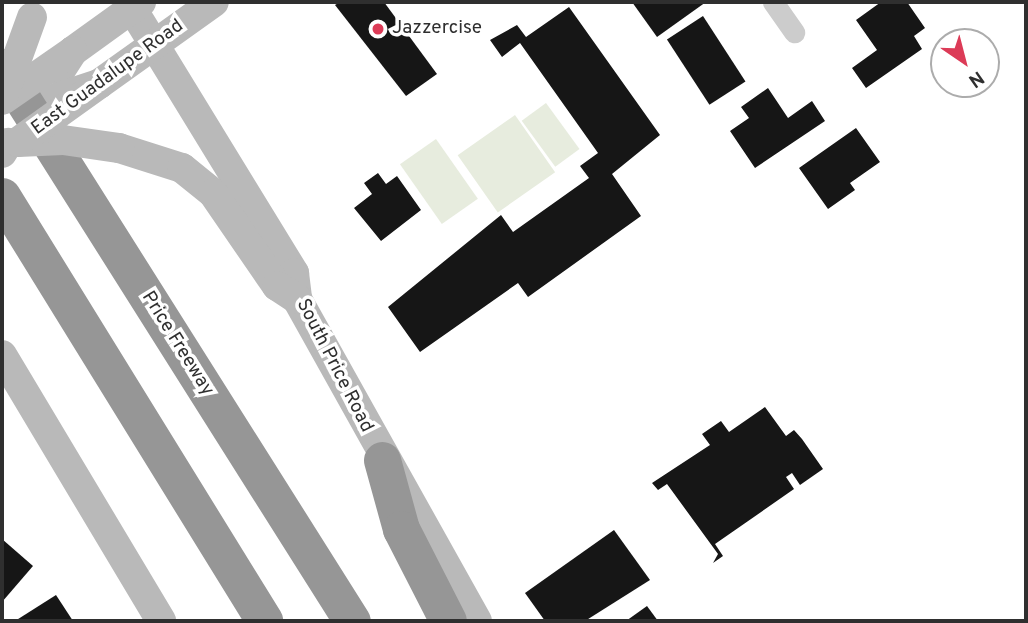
<!DOCTYPE html>
<html>
<head>
<meta charset="utf-8">
<style>
	body { margin:0 }
	#map { position:relative; width:1028px; height:623px; overflow:hidden; background:#fff; font-family:Overpass,sans-serif }
	div>[style] { position:absolute }
	.green>* { inset:0; background:#e7ecde; transform-origin:0 0 }
	.building>* { inset:0; background:#161616; transform-origin:0 0 }
	.street>* { height:21px; margin:-10.5px; padding:0 10.5px; transform-origin:10.5px; border-radius:10.5px; background:#ccc }
	.secondary>* { height:30px; margin:-15px; padding:0 15px; transform-origin:15px; border-radius:15px; background:#b9b9b9 }
	.highway>* { height:37px; margin:-18.5px; padding:0 18.5px; transform-origin:18.5px; border-radius:18.5px; background:#969696 }
	.secondary-bridge>* { height:30px; margin:-15px; padding:0 15px; transform-origin:15px; border-radius:15px; background:#b9b9b9 }
	.dots>* { width:19px; height:19px; translate:-50% -50%; box-sizing:border-box; border:4px solid #fff; border-radius:50% }
	span { translate:-50% -50%; white-space:nowrap; text-align:center; line-height:1.15; -webkit-text-stroke:7px #fff; paint-order:stroke }
	.poi-label { font-size:19px; color:#2f2f2f }
	.left { translate:0 -50%; text-align:left }
	.street-label { font-size:19px; color:#2f2f2f }
	.frame { position:absolute; inset:0; border:4px solid #2f2f2f; pointer-events:none }
	.north { position:absolute; left:930px; top:28px; width:70px; height:70px; box-sizing:border-box; background:#fff; border:2px solid #acacac; border-radius:50%; rotate:145deg; font-size:19px; font-weight:700; line-height:28px; text-align:center; color:#2f2f2f }
	.north::after { content:''; display:block; margin:auto; width:24px; height:32px; background:#dc3b57; clip-path:polygon(50% 0,100% 100%,50% 72%,0 100%) }
</style>
</head>
<body>
<div id="map">
	<div class="green">
		<div style="left:546px;top:103px;width:57px;height:30px;rotate:54deg"></div>
		<div style="left:515px;top:115px;width:70px;height:70px;rotate:55deg"></div>
		<div style="left:436px;top:139px;width:73px;height:44px;rotate:55deg"></div>
	</div>
	<div class="building">
		<div style="clip-path:polygon(340px 2px,384px 2px,437px 74px,406px 96px,335px 5px)"></div>
		<div style="clip-path:polygon(632px 2px,706px 2px,657px 37px)"></div>
		<div style="clip-path:polygon(881px 2px,907px 2px,925px 28px,914px 36px,922px 49px,866px 88px,852px 68px,877px 50px,856px 20px)"></div>
		<div style="clip-path:polygon(569px 7px,660px 135px,612px 174px,641px 216px,528px 297px,518px 283px,420px 352px,388px 307px,501px 215px,513px 232px,589px 178px,580px 166px,598px 153px,520px 43px,502px 57px,490px 40px,517px 25px,526px 37px)"></div>
		<div style="left:703px;top:16px;width:78px;height:43px;rotate:57deg"></div>
		<div style="clip-path:polygon(768px 88px,788px 118px,812px 101px,825px 121px,755px 168px,730px 131px,749px 118px,741px 107px)"></div>
		<div style="clip-path:polygon(856px 128px,880px 162px,850px 183px,855px 190px,828px 209px,799px 168px)"></div>
		<div style="clip-path:polygon(378px 173px,386px 184px,397px 176px,421px 210px,381px 241px,354px 208px,372px 194px,364px 183px)"></div>
		<div style="clip-path:polygon(765px 407px,786px 436px,794px 430px,802px 439px,823px 469px,800px 485px,792px 473px,786px 477px,794px 489px,715px 544px,723px 556px,713px 563px,718px 554px,667px 484px,658px 490px,652px 483px,710px 445px,702px 434px,721px 421px,729px 432px)"></div>
		<div style="clip-path:polygon(614px 530px,650px 580px,585px 621px,545px 621px,525px 593px)"></div>
		<div style="clip-path:polygon(2px 539px,33px 566px,2px 602px)"></div>
		<div style="clip-path:polygon(56px 595px,73px 621px,15px 621px)"></div>
		<div style="clip-path:polygon(647px 606px,658px 621px,626px 621px)"></div>
	</div>
	<div class="street">
		<div style="left:773px;top:2px;width:37px;rotate:55deg"></div>
	</div>
	<div class="secondary">
		<div style="left:128px;top:2px;width:318px;rotate:58.5deg"></div>
		<div style="left:294px;top:273px;width:26px;rotate:83deg"></div>
		<div style="left:297px;top:299px;width:369px;rotate:60.8deg"></div>
		<div style="left:60px;top:71px;width:24px;rotate:-57deg"></div>
		<div style="left:73px;top:51px;width:84px;rotate:-35.8deg"></div>
		<div style="left:35px;top:105px;width:67px;rotate:-18.2deg"></div>
		<div style="left:99px;top:84px;width:141px;rotate:-35.5deg"></div>
		<div style="left:119px;top:148px;width:66px;rotate:17.6deg"></div>
		<div style="left:182px;top:168px;width:40px;rotate:39deg"></div>
		<div style="left:213px;top:193px;width:113px;rotate:55.5deg"></div>
		<div style="left:277px;top:286px;width:24px;rotate:33deg"></div>
		<div style="left:2px;top:153px;width:12px;rotate:-59deg"></div>
		<div style="left:2px;top:355px;width:310px;rotate:59.1deg"></div>
	</div>
	<div class="highway">
		<div style="left:2px;top:67px;width:655px;rotate:57.72deg"></div>
		<div style="left:2px;top:196px;width:499px;rotate:58.3deg"></div>
		<div style="left:382px;top:460px;width:72px;rotate:74.6deg"></div>
		<div style="left:401px;top:529px;width:103px;rotate:62.9deg"></div>
	</div>
	<div class="secondary-bridge">
		<div style="left:4px;top:99px;width:84px;rotate:-34.8deg"></div>
		<div style="left:2px;top:100px;width:88px;rotate:-70.1deg"></div>
		<div style="left:18px;top:142px;width:45px;rotate:-2.5deg"></div>
		<div style="left:63px;top:140px;width:57px;rotate:8.1deg"></div>
		<div style="left:18px;top:142px;width:100px;rotate:-35.6deg"></div>
	</div>
	<div class="dots">
		<div style="left:378px;top:29px;background:#dc3b57"></div>
	</div>
	<div class="poi-label">
		<span class="left" style="left:392px;top:29px">Jazzercise</span>
	</div>
	<div class="street-label">
		<span style="left:108px;top:78px;rotate:-36deg">East Guadalupe Road</span>
		<span style="left:177px;top:344px;rotate:58deg">Price Freeway</span>
		<span style="left:334px;top:366px;rotate:63deg">South Price Road</span>
	</div>
	<div class="frame"></div>
	<div class="north">N</div>
</div>
</body>
</html>
